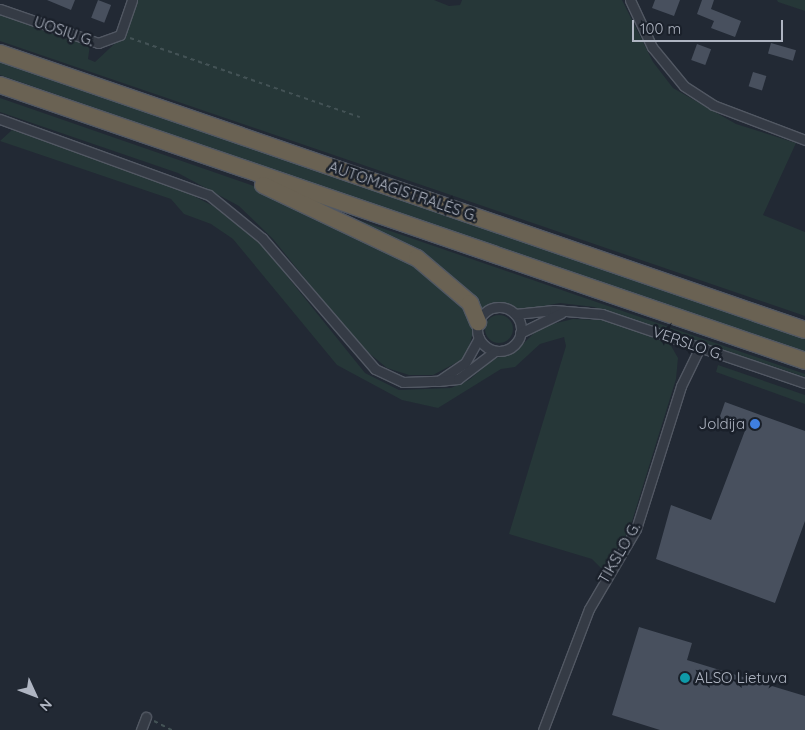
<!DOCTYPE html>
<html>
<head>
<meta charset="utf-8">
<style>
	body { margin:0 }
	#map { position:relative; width:805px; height:730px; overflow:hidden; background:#222934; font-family:Quicksand,sans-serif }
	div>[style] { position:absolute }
	.green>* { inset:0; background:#263738 }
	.round { border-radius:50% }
	.building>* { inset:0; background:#48505e; transform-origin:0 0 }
	.path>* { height:2px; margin-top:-1px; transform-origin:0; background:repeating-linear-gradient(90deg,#435255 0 4px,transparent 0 8px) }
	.roads { filter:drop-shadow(1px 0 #525863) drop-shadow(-1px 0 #525863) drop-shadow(0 1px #525863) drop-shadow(0 -1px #525863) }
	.minor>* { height:9px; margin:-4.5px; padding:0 4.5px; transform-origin:4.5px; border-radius:4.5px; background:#353b45 }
	.minor>.ring { margin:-4.5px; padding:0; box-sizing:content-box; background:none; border:9px solid #353b45; border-radius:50% }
	.motorway>* { height:16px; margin:-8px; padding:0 8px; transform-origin:8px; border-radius:8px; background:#6a6253 }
	.dots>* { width:14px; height:14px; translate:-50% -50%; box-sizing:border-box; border:2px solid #1a202a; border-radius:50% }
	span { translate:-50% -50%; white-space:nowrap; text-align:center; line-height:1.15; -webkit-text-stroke:5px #1a202a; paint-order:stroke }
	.street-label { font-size:15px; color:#afb5c2 }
	.poi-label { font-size:15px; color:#afb5c2 }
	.right { translate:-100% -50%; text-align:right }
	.left { translate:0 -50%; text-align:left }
	.north { position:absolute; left:10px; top:670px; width:50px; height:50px; -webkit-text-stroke:4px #1a202a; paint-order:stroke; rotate:133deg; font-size:14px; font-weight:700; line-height:20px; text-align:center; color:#afb5c2 }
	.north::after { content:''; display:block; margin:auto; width:18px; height:22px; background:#afb5c2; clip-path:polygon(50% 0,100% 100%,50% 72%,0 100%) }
	.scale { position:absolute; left:632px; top:20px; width:151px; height:22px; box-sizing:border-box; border:2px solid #afb5c2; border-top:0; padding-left:6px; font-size:15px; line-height:18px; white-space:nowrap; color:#afb5c2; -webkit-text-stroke:4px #1a202a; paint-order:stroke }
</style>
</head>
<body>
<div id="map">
	<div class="green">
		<div style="clip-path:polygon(136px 0,434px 0,449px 6px,460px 5px,462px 0,622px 0,653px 62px,673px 88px,736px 124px,796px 143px,763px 215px,805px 232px,805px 316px,0 41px,0 13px,90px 45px,88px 59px,95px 62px,125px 34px)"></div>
		<div style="clip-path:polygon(777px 0,805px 0,805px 11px,778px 2px)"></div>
		<div style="clip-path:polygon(0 61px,805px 336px,805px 354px,0 75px)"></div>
		<div style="clip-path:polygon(0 98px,251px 185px,403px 254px,466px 306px,474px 327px,467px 357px,433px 375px,409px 375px,387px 368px,358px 344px,273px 239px,239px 206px,178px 173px,0 112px)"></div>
		<div style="clip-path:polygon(12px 130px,165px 181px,213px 206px,262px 245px,365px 373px,399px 390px,451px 388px,469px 380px,494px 359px,517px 350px,540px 327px,573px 319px,605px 320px,670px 344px,678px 358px,676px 379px,629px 531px,602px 569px,592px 559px,509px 534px,566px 346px,564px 337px,540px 344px,515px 367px,501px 369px,438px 408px,402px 400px,337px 365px,233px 239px,211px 224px,184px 214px,171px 199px,0 141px)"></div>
		<div style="clip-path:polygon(315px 205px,805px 374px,805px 377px,594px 307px,560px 303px,522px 310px,500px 303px,481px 309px,453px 281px)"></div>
		<div class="round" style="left:485px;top:315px;width:28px;height:28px"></div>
		<div style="clip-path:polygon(718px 365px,805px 395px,805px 404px,716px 372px)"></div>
	</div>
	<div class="building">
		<div style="clip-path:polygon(47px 0,75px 0,71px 10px)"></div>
		<div style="left:98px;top:0;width:14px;height:19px;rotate:21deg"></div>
		<div style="clip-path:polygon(655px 0,680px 0,674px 16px,652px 8px)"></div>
		<div style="clip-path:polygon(702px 0,714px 0,711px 9px,741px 21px,735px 37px,711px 28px,714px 21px,697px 14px)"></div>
		<div style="left:771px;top:43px;width:26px;height:11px;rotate:16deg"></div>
		<div style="left:697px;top:44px;width:15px;height:17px;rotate:20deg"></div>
		<div style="left:753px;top:72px;width:14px;height:15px;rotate:17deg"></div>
		<div style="clip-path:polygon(725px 402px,805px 431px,805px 521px,775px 603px,656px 559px,671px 505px,711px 520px,746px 428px,719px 419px)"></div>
		<div style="clip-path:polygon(639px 627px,692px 643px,687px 660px,805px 696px,805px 730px,660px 730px,612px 715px)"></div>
	</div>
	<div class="path">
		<div style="left:130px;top:38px;width:243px;rotate:19deg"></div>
		<div style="left:154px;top:721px;width:20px;rotate:27deg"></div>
	</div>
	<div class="roads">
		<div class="minor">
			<div style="left:630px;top:0;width:52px;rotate:64.9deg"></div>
			<div style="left:652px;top:47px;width:50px;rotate:50.6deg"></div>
			<div style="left:684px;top:86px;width:35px;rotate:33deg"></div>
			<div style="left:713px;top:105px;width:98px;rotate:20.8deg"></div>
			<div style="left:0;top:9px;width:104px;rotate:19.1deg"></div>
			<div style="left:98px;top:43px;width:23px;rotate:-20deg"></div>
			<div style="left:120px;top:35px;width:37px;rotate:-71deg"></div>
			<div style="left:0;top:119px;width:222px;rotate:20deg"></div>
			<div style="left:209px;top:195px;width:68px;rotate:39.1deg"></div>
			<div style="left:262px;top:238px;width:173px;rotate:49.2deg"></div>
			<div style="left:375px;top:369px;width:31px;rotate:25deg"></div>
			<div style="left:403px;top:382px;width:35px;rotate:-2deg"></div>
			<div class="ring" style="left:477px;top:307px;width:35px;height:35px"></div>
			<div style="left:515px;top:314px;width:39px;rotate:-6deg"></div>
			<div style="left:554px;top:310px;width:48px;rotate:4.8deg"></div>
			<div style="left:602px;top:314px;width:214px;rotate:18.8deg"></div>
			<div style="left:520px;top:333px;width:46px;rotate:-26deg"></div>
			<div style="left:479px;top:338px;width:29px;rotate:119deg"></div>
			<div style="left:465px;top:363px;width:32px;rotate:146deg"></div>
			<div style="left:438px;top:381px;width:20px;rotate:-6deg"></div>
			<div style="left:458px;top:379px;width:46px;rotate:-37.1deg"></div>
			<div style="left:141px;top:730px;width:14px;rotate:-69deg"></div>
			<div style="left:543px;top:730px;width:129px;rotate:-69.2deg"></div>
			<div style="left:589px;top:609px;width:93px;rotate:-59.6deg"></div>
			<div style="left:636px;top:529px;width:150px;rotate:-72.5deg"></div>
			<div style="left:681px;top:386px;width:43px;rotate:-64deg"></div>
		</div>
		<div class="motorway">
			<div style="left:0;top:53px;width:851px;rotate:18.99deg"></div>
			<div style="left:0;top:85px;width:851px;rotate:18.92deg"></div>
			<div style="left:263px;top:185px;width:170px;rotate:25.4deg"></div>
			<div style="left:417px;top:258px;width:70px;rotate:40.3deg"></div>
			<div style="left:470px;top:303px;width:21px;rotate:67deg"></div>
		</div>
	</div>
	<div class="dots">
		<div style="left:755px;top:424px;background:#3f7fe0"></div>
		<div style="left:685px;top:678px;background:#0f9aa8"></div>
	</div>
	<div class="street-label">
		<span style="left:64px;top:31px;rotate:19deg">UOSIŲ G.</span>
		<span style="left:403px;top:191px;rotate:19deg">AUTOMAGISTRALĖS G.</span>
		<span style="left:688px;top:343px;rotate:19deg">VERSLO G.</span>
		<span style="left:619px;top:553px;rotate:-60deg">TIKSLO G.</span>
	</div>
	<div class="poi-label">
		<span class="right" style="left:745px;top:424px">Joldija</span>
		<span class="left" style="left:695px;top:678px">ALSO Lietuva</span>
	</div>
	<div class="north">N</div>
	<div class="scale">100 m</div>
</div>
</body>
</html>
